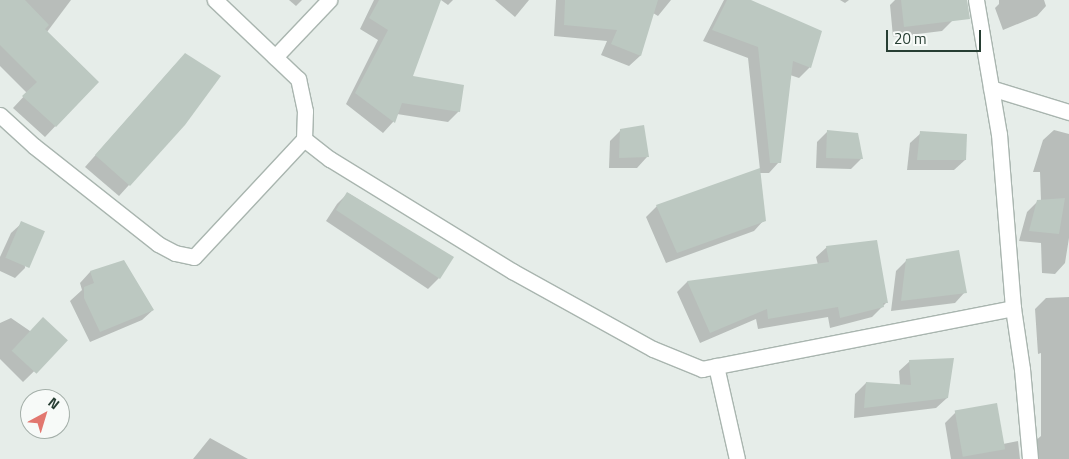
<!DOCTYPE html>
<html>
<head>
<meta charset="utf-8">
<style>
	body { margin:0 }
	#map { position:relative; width:1069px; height:459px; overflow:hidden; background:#e6ede9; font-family:"Titillium Web",sans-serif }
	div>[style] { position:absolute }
	.shadow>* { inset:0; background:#0003 }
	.building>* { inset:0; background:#bcc8c1; transform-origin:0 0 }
	.roads { filter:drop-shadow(1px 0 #a9b5af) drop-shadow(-1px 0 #a9b5af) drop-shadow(0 1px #a9b5af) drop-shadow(0 -1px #a9b5af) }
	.street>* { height:15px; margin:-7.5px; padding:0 7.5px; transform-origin:7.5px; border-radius:7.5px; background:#fff }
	span { translate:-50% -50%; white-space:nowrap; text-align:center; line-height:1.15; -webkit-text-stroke:4px #f7faf8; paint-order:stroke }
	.north { position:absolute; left:20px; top:389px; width:50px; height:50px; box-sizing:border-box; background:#f7faf8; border:1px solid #a4afa9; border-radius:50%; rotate:39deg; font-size:14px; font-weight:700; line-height:20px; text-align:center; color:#273e33 }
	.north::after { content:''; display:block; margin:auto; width:18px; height:22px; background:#e2776f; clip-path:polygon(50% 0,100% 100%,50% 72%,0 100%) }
	.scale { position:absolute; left:886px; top:30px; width:95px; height:22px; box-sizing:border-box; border:2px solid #273e33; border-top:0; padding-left:6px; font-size:15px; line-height:18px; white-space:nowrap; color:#273e33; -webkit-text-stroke:4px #f7faf8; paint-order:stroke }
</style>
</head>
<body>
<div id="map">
	<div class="shadow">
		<div style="clip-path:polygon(0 0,71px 0,47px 32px,97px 82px,45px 137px,13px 108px,27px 93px,0 66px)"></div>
		<div style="clip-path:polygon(289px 0,302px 0,296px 6px)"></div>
		<div style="clip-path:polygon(374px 0,440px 0,411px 77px,459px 111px,448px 122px,397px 114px,393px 122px,383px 133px,346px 104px,378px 40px,360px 29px)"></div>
		<div style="clip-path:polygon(441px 0,453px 0,448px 5px)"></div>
		<div style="clip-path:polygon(495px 0,529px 0,515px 17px)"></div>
		<div style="clip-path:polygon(556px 0,671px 0,658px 16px,653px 13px,640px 56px,629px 66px,601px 55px,607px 41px,554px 36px)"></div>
		<div style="clip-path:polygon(724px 0,747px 0,810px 67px,799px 78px,790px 75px,779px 162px,769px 173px,759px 173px,764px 220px,754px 231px,666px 263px,646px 217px,657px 206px,760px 170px,748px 58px,703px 41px)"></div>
		<div style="clip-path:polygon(840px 0,849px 0,845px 3px)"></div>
		<div style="clip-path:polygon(895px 0,950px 0,953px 20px,942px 31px,893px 37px,890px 5px)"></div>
		<div style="clip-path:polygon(999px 0,1044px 0,1046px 6px,1037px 16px,1003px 30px,995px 8px,999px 4px)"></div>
		<div style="clip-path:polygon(175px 65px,129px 185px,119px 196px,85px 167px)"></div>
		<div style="clip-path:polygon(621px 130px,647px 157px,637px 168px,609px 168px,610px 141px)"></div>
		<div style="clip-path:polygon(1054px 130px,1069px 134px,1069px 238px,1065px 263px,1055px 274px,1042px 273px,1041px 243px,1019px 241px,1027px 212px,1038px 201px,1041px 201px,1040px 172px,1033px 172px,1043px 140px)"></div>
		<div style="clip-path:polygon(828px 131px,862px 158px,851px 169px,816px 168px,817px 142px)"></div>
		<div style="clip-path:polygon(921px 133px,965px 160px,954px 170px,907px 170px,910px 143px)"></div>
		<div style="clip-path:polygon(348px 193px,452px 257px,439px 278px,428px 289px,326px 221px,337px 204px)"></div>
		<div style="clip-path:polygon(22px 223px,25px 268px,15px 278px,0 271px,0 257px,11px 233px)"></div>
		<div style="clip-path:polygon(827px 247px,887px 302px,872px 317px,830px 328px,828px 317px,758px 329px,756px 319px,700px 343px,677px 292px,687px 282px,818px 265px,816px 257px)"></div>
		<div style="clip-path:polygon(907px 260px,965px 292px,955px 303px,891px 311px,896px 271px)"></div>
		<div style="clip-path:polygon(123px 262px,153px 310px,142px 320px,90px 342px,70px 301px,82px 290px,80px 283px,90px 272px)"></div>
		<div style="clip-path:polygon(1069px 297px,1069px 459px,1028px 459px,1027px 448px,1041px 436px,1041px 353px,1038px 354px,1035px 309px,1046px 298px)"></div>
		<div style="clip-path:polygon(11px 318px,30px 331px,66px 340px,23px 382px,0 359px,0 323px)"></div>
		<div style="clip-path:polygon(910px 361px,947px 398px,936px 408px,854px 418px,855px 394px,866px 383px,900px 385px,899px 371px)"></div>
		<div style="clip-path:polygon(956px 412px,1003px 444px,1018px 441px,1020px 459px,951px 459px,945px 423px)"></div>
		<div style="clip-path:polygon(210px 438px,248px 459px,193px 459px)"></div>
	</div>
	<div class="building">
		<div style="clip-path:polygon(0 0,25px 0,49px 25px,45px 29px,99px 82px,56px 127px,22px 96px,37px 82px,0 45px)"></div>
		<div style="clip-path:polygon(379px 0,441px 0,413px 76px,464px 85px,460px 112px,402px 103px,395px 123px,355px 93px,388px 30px,369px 18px)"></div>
		<div style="clip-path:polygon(565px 0,658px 0,641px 56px,611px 44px,617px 30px,564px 25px)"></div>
		<div style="clip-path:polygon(727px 0,751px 0,822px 31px,811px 68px,793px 61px,781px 163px,770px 163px,758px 47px,712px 30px)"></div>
		<div style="clip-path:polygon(901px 0,967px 0,970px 19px,904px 27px)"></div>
		<div style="clip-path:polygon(185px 53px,221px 76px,185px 125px,130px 186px,95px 155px)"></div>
		<div style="clip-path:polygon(644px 125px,649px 157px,619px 158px,620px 129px)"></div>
		<div style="clip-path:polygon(827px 130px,858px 133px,863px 159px,826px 158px)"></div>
		<div style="clip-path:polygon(920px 131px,967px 134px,966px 160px,917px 160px)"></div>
		<div style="clip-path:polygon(760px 168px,766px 221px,677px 253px,656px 205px)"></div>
		<div style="clip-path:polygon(347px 192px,454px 257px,440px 279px,336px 210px)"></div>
		<div style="clip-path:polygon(1065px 198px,1059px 234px,1029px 231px,1037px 200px)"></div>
		<div style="left:21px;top:221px;width:26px;height:40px;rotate:23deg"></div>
		<div style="clip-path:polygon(877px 240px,888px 303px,883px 303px,884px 307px,840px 318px,838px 307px,768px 319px,767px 309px,710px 333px,687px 281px,829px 262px,826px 246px)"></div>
		<div style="clip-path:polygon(959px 250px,967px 293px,901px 301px,906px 259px)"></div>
		<div style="clip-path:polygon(124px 260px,154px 310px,100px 332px,84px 298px,84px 287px,94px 283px,90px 271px)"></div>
		<div style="left:43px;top:317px;width:34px;height:46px;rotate:43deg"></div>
		<div style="clip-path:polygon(954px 358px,948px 398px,864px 408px,866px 382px,911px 385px,909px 360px)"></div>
		<div style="left:997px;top:403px;width:47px;height:43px;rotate:80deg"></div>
	</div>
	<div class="roads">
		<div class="street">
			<div style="left:976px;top:0;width:136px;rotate:80.3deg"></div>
			<div style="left:999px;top:134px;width:175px;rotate:85.4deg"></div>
			<div style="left:1013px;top:308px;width:62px;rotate:81.6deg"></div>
			<div style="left:1022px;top:369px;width:90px;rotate:84.9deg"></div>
			<div style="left:275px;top:57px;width:79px;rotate:-46.5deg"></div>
			<div style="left:991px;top:88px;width:82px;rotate:17.1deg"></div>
			<div style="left:0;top:115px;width:46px;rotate:42.4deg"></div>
			<div style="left:34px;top:146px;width:158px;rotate:38.3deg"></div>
			<div style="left:158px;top:244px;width:19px;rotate:28deg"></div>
			<div style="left:175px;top:253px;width:19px;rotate:12deg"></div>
			<div style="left:194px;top:257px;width:161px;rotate:-47deg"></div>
			<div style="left:304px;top:139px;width:28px;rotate:-88deg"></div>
			<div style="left:305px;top:111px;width:33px;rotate:-102deg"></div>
			<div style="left:298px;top:79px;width:115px;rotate:-136.4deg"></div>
			<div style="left:304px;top:139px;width:33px;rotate:38deg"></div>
			<div style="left:330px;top:159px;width:214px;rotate:31.6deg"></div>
			<div style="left:512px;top:271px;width:161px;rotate:29deg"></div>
			<div style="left:653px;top:349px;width:53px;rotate:22.2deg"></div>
			<div style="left:702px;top:369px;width:317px;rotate:-11.1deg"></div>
			<div style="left:716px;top:366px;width:95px;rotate:77.3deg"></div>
		</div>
	</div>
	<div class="north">N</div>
	<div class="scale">20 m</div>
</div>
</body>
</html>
